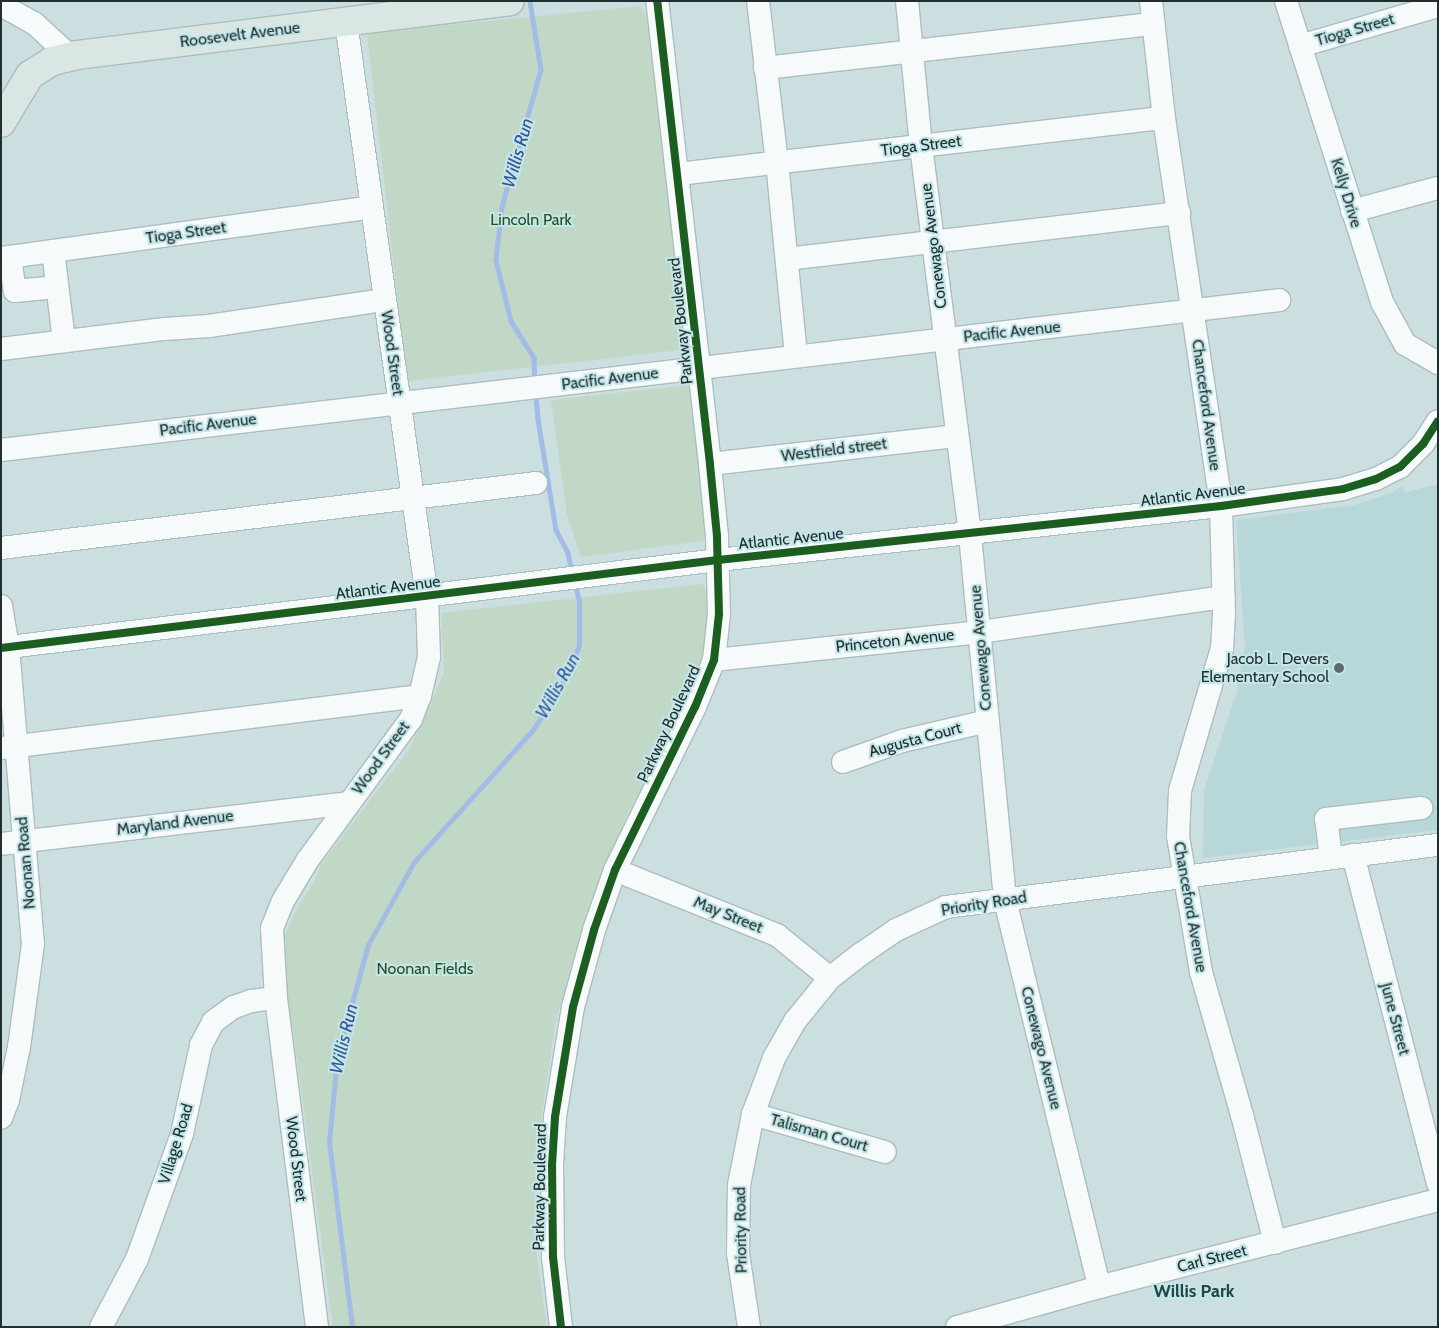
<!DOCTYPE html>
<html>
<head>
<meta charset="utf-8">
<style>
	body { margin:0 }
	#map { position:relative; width:1439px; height:1328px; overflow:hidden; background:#cbdee0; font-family:Cabin,sans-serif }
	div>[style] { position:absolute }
	.built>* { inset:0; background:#b7d7d9 }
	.green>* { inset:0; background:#c2d8c6 }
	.stream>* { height:4.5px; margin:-2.25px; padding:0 2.25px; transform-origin:2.25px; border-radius:2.25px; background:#a2bce6 }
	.roads { filter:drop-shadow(1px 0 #adbcbd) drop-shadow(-1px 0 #adbcbd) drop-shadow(0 1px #adbcbd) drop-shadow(0 -1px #adbcbd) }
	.minor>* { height:22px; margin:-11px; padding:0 11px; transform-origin:11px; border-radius:11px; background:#f7fafa }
	.major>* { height:28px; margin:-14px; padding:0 14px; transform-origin:14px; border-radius:14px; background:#d9e6e3 }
	.cycleway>* { height:8px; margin:-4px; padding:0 4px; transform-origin:4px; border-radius:4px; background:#1b5e20 }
	.dots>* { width:14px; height:14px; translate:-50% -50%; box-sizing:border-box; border:2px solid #c3e6e8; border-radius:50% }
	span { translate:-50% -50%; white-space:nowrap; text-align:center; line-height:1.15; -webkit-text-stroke:4px #c3e6e8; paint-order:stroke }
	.street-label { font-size:16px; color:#212e2f }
	.park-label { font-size:16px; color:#274e14 }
	.poi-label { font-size:16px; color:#212e2f }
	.right { translate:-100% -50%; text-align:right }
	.water-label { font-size:18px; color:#325299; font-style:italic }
	.neighbourhood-label { font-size:18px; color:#254446; font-weight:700 }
	.frame { position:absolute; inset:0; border:2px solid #212e2f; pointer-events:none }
</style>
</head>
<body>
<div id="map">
	<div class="built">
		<div style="clip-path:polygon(1438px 484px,1438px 830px,1203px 858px,1204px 791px,1237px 691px,1245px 646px,1236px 520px,1355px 505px,1392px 493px,1403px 486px,1404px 493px)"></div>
	</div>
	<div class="green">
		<div style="clip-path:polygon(641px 6px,651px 29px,690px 349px,407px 381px,367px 33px)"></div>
		<div style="clip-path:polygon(691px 385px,710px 528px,703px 541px,581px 557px,567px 515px,551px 400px)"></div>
		<div style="clip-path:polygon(703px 584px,708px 599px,702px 667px,676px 728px,628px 812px,582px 933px,555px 1023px,536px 1156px,537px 1258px,547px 1327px,333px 1327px,294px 1037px,280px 960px,285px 934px,299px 905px,314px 882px,322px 863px,408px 751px,425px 716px,444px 673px,441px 613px)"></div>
	</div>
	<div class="stream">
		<div style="left:530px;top:1px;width:70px;rotate:80.9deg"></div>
		<div style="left:541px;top:70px;width:142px;rotate:105.9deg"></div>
		<div style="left:502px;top:207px;width:53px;rotate:96.5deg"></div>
		<div style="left:496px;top:260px;width:63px;rotate:76.2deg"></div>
		<div style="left:511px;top:321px;width:44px;rotate:58.1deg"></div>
		<div style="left:534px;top:358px;width:24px;rotate:88deg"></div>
		<div style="left:536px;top:395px;width:24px;rotate:85deg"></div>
		<div style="left:538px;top:419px;width:112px;rotate:80.8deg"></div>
		<div style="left:556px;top:530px;width:26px;rotate:62deg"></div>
		<div style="left:568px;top:553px;width:19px;rotate:78deg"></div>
		<div style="left:352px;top:1327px;width:186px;rotate:-97.1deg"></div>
		<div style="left:329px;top:1142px;width:84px;rotate:-84.6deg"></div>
		<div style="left:337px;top:1058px;width:117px;rotate:-74.7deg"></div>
		<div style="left:368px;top:945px;width:95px;rotate:-61deg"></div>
		<div style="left:414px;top:862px;width:176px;rotate:-48deg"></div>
		<div style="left:532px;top:731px;width:48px;rotate:-56deg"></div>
		<div style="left:559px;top:691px;width:49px;rotate:-66deg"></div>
		<div style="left:579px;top:646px;width:44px;rotate:-90deg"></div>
		<div style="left:579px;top:602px;width:18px;rotate:-103deg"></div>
	</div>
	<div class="roads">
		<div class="minor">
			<div style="left:758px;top:1px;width:162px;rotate:83.3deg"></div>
			<div style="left:777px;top:162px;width:194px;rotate:84.4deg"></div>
			<div style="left:907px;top:1px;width:146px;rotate:84.5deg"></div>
			<div style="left:921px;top:146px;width:392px;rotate:82.8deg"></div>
			<div style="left:970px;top:535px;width:367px;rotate:84.5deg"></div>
			<div style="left:1005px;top:900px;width:398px;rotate:76.3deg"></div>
			<div style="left:1151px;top:1px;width:118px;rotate:83.7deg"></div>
			<div style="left:1164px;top:118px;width:392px;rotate:81.6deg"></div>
			<div style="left:1221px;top:506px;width:107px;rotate:88.4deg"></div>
			<div style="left:1224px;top:613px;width:35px;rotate:93deg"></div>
			<div style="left:1222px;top:648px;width:149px;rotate:106.4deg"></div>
			<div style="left:1180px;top:791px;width:45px;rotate:92.5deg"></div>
			<div style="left:1178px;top:836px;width:138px;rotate:80.4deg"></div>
			<div style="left:1201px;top:972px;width:149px;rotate:74deg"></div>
			<div style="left:1242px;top:1115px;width:132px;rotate:75.5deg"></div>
			<div style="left:1286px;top:1px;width:316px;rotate:72.3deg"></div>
			<div style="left:1382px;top:302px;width:48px;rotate:61.3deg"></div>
			<div style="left:1405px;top:344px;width:38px;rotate:30deg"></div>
			<div style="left:1px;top:5px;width:38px;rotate:29deg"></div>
			<div style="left:34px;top:23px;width:50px;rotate:42.6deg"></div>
			<div style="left:1300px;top:46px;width:144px;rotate:-16.2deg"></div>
			<div style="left:765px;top:68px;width:391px;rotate:-6.5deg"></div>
			<div style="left:678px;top:174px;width:489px;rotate:-6.6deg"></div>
			<div style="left:1352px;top:211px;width:89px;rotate:-15deg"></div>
			<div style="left:53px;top:251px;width:91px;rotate:83deg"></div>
			<div style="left:10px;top:257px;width:34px;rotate:82deg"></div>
			<div style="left:15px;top:291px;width:42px;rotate:-5.4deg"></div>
			<div style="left:1px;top:258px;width:374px;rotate:-7.8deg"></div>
			<div style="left:787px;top:259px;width:395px;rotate:-6.7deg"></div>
			<div style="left:1px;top:349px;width:165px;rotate:-7deg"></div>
			<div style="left:165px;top:329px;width:44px;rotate:-3.9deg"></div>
			<div style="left:209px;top:326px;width:177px;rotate:-8.5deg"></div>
			<div style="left:1px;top:450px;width:1287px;rotate:-6.69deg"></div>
			<div style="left:710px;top:464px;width:249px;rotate:-6.5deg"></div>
			<div style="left:1px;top:548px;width:539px;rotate:-6.93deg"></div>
			<div style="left:1px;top:606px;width:42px;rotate:80.3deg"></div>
			<div style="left:8px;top:647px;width:298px;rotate:85.2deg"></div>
			<div style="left:33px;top:944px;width:104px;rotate:97.7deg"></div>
			<div style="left:19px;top:1047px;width:54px;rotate:101.7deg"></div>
			<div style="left:8px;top:1100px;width:19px;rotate:111deg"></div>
			<div style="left:1px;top:648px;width:722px;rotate:-7deg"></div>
			<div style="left:718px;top:560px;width:506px;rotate:-6.13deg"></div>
			<div style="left:1221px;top:506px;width:123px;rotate:-7.9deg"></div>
			<div style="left:1343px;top:489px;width:34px;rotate:-17deg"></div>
			<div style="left:1376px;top:479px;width:27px;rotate:-27deg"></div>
			<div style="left:1400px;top:467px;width:33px;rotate:-45deg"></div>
			<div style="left:1423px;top:444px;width:27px;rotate:-57deg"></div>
			<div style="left:714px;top:660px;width:267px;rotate:-6deg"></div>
			<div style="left:980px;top:632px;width:246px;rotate:-8.2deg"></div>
			<div style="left:2px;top:748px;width:421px;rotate:-7.1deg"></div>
			<div style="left:843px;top:762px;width:63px;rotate:-19.6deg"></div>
			<div style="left:902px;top:741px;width:88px;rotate:-13.1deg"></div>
			<div style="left:1px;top:844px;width:349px;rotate:-6.7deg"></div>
			<div style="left:1353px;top:855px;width:339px;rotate:75.5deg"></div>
			<div style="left:1331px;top:858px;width:39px;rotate:-97deg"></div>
			<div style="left:1326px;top:819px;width:96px;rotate:-6.6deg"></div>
			<div style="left:615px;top:870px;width:175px;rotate:21.9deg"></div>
			<div style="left:777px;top:935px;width:68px;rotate:39.1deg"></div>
			<div style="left:753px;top:1114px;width:137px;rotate:16.1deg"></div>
			<div style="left:101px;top:1327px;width:77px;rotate:-62.1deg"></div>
			<div style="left:137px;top:1259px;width:133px;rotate:-70.2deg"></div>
			<div style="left:182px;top:1134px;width:91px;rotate:-77.9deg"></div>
			<div style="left:201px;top:1045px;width:26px;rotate:-62deg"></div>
			<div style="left:213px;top:1022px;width:26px;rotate:-36deg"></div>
			<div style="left:234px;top:1007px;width:18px;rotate:-19deg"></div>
			<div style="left:251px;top:1001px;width:25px;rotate:-7deg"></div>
			<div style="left:317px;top:1327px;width:332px;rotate:-97.1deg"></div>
			<div style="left:276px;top:998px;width:70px;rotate:-93.3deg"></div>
			<div style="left:272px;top:928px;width:29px;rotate:-68deg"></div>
			<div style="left:283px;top:901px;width:47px;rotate:-59deg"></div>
			<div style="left:307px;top:861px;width:176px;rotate:-53.8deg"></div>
			<div style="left:411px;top:719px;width:25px;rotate:-69deg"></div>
			<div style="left:420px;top:696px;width:40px;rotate:-77deg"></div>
			<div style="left:429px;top:657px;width:60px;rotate:-91.9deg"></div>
			<div style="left:427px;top:597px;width:581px;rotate:-98.02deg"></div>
			<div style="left:561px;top:1327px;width:70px;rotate:-96.5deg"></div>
			<div style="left:553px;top:1257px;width:92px;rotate:-90.6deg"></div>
			<div style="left:552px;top:1165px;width:48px;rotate:-86.4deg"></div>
			<div style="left:555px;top:1117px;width:111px;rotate:-80.7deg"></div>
			<div style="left:573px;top:1007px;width:80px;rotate:-74.7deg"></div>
			<div style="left:594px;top:930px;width:64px;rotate:-70.7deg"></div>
			<div style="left:615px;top:870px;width:182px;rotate:-63.9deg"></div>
			<div style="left:695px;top:707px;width:51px;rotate:-68deg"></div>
			<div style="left:714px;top:660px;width:46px;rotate:-83.8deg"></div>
			<div style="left:719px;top:614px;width:78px;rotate:-91.5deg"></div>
			<div style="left:717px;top:536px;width:72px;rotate:-95.6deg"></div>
			<div style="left:710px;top:464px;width:466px;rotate:-96.5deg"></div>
			<div style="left:749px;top:1327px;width:75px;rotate:-98.5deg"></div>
			<div style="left:738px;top:1253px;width:68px;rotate:-89.2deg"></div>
			<div style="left:739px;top:1185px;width:72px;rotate:-78.8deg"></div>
			<div style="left:753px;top:1114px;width:60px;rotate:-69.4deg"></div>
			<div style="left:774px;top:1058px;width:43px;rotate:-60.4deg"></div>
			<div style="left:795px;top:1021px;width:55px;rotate:-50.9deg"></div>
			<div style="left:830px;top:978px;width:39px;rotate:-38deg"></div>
			<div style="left:861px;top:954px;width:42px;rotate:-34.4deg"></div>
			<div style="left:896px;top:930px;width:55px;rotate:-24.7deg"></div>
			<div style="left:946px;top:907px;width:496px;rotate:-7.2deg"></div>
			<div style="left:957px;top:1327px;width:148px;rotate:-15.7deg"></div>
			<div style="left:1099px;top:1287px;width:350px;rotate:-14.4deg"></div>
		</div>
		<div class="major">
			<div style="left:1px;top:123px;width:56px;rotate:-58.9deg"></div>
			<div style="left:30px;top:75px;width:26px;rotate:-32deg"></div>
			<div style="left:52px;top:61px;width:27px;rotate:-13deg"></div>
			<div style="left:78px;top:55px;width:435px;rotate:-7.1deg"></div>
		</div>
	</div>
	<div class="cycleway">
		<div style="left:1px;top:648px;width:722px;rotate:-7deg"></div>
		<div style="left:718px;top:560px;width:506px;rotate:-6.13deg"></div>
		<div style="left:1221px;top:506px;width:123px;rotate:-7.9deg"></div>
		<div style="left:1343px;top:489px;width:34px;rotate:-17deg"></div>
		<div style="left:1376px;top:479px;width:27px;rotate:-27deg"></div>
		<div style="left:1400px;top:467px;width:33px;rotate:-45deg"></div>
		<div style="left:1423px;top:444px;width:27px;rotate:-57deg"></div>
		<div style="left:561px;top:1327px;width:70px;rotate:-96.5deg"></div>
		<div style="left:553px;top:1257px;width:92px;rotate:-90.6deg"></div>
		<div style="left:552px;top:1165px;width:48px;rotate:-86.4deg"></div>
		<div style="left:555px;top:1117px;width:111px;rotate:-80.7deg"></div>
		<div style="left:573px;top:1007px;width:80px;rotate:-74.7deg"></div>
		<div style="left:594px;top:930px;width:64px;rotate:-70.7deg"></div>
		<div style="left:615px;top:870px;width:182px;rotate:-63.9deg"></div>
		<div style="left:695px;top:707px;width:51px;rotate:-68deg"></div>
		<div style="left:714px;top:660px;width:46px;rotate:-83.8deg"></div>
		<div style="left:719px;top:614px;width:78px;rotate:-91.5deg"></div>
		<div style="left:717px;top:536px;width:72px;rotate:-95.6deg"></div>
		<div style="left:710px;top:464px;width:466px;rotate:-96.5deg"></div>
	</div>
	<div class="dots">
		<div style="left:1339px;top:668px;background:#5c6c6d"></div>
	</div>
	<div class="street-label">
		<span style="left:1355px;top:30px;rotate:-16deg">Tioga Street</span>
		<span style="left:240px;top:35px;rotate:-7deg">Roosevelt Avenue</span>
		<span style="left:921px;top:146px;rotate:-7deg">Tioga Street</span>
		<span style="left:1346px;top:193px;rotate:73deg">Kelly Drive</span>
		<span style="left:186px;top:233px;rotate:-8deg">Tioga Street</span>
		<span style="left:934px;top:246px;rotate:-97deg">Conewago Avenue</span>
		<span style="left:681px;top:321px;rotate:-96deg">Parkway Boulevard</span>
		<span style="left:1012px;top:332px;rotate:-6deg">Pacific Avenue</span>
		<span style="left:392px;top:353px;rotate:82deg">Wood Street</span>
		<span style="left:610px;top:379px;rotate:-7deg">Pacific Avenue</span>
		<span style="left:1206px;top:405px;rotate:82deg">Chanceford Avenue</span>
		<span style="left:208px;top:425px;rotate:-7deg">Pacific Avenue</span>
		<span style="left:834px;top:450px;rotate:-7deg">Westfield street</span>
		<span style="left:1193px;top:495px;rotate:-7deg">Atlantic Avenue</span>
		<span style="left:791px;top:539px;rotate:-6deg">Atlantic Avenue</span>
		<span style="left:388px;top:588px;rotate:-7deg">Atlantic Avenue</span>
		<span style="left:895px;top:641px;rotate:-6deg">Princeton Avenue</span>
		<span style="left:981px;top:648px;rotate:-95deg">Conewago Avenue</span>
		<span style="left:669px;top:724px;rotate:-65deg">Parkway Boulevard</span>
		<span style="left:915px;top:740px;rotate:-15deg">Augusta Court</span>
		<span style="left:381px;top:758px;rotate:-54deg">Wood Street</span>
		<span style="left:175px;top:823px;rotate:-7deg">Maryland Avenue</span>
		<span style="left:26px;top:863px;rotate:-95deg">Noonan Road</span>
		<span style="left:984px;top:904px;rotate:-9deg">Priority Road</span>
		<span style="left:1190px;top:907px;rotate:80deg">Chanceford Avenue</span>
		<span style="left:728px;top:915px;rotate:22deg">May Street</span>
		<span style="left:1395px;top:1019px;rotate:75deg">June Street</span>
		<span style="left:1041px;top:1048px;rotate:76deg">Conewago Avenue</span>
		<span style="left:819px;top:1133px;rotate:16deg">Talisman Court</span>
		<span style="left:176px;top:1144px;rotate:-73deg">Village Road</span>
		<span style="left:296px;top:1159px;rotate:83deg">Wood Street</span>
		<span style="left:540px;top:1187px;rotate:-89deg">Parkway Boulevard</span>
		<span style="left:741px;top:1230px;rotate:-91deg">Priority Road</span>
		<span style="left:1212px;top:1259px;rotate:-14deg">Carl Street</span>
	</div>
	<div class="park-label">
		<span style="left:531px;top:220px">Lincoln Park</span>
		<span style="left:425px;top:969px">Noonan Fields</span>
	</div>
	<div class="poi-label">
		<span class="right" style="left:1329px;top:668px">Jacob L. Devers<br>Elementary School</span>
	</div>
	<div class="water-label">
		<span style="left:518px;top:153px;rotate:-74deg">Willis Run</span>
		<span style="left:558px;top:686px;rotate:-61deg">Willis Run</span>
		<span style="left:344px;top:1039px;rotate:-77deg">Willis Run</span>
	</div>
	<div class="neighbourhood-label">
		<span style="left:1194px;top:1291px">Willis Park</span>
	</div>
	<div class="frame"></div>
</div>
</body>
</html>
